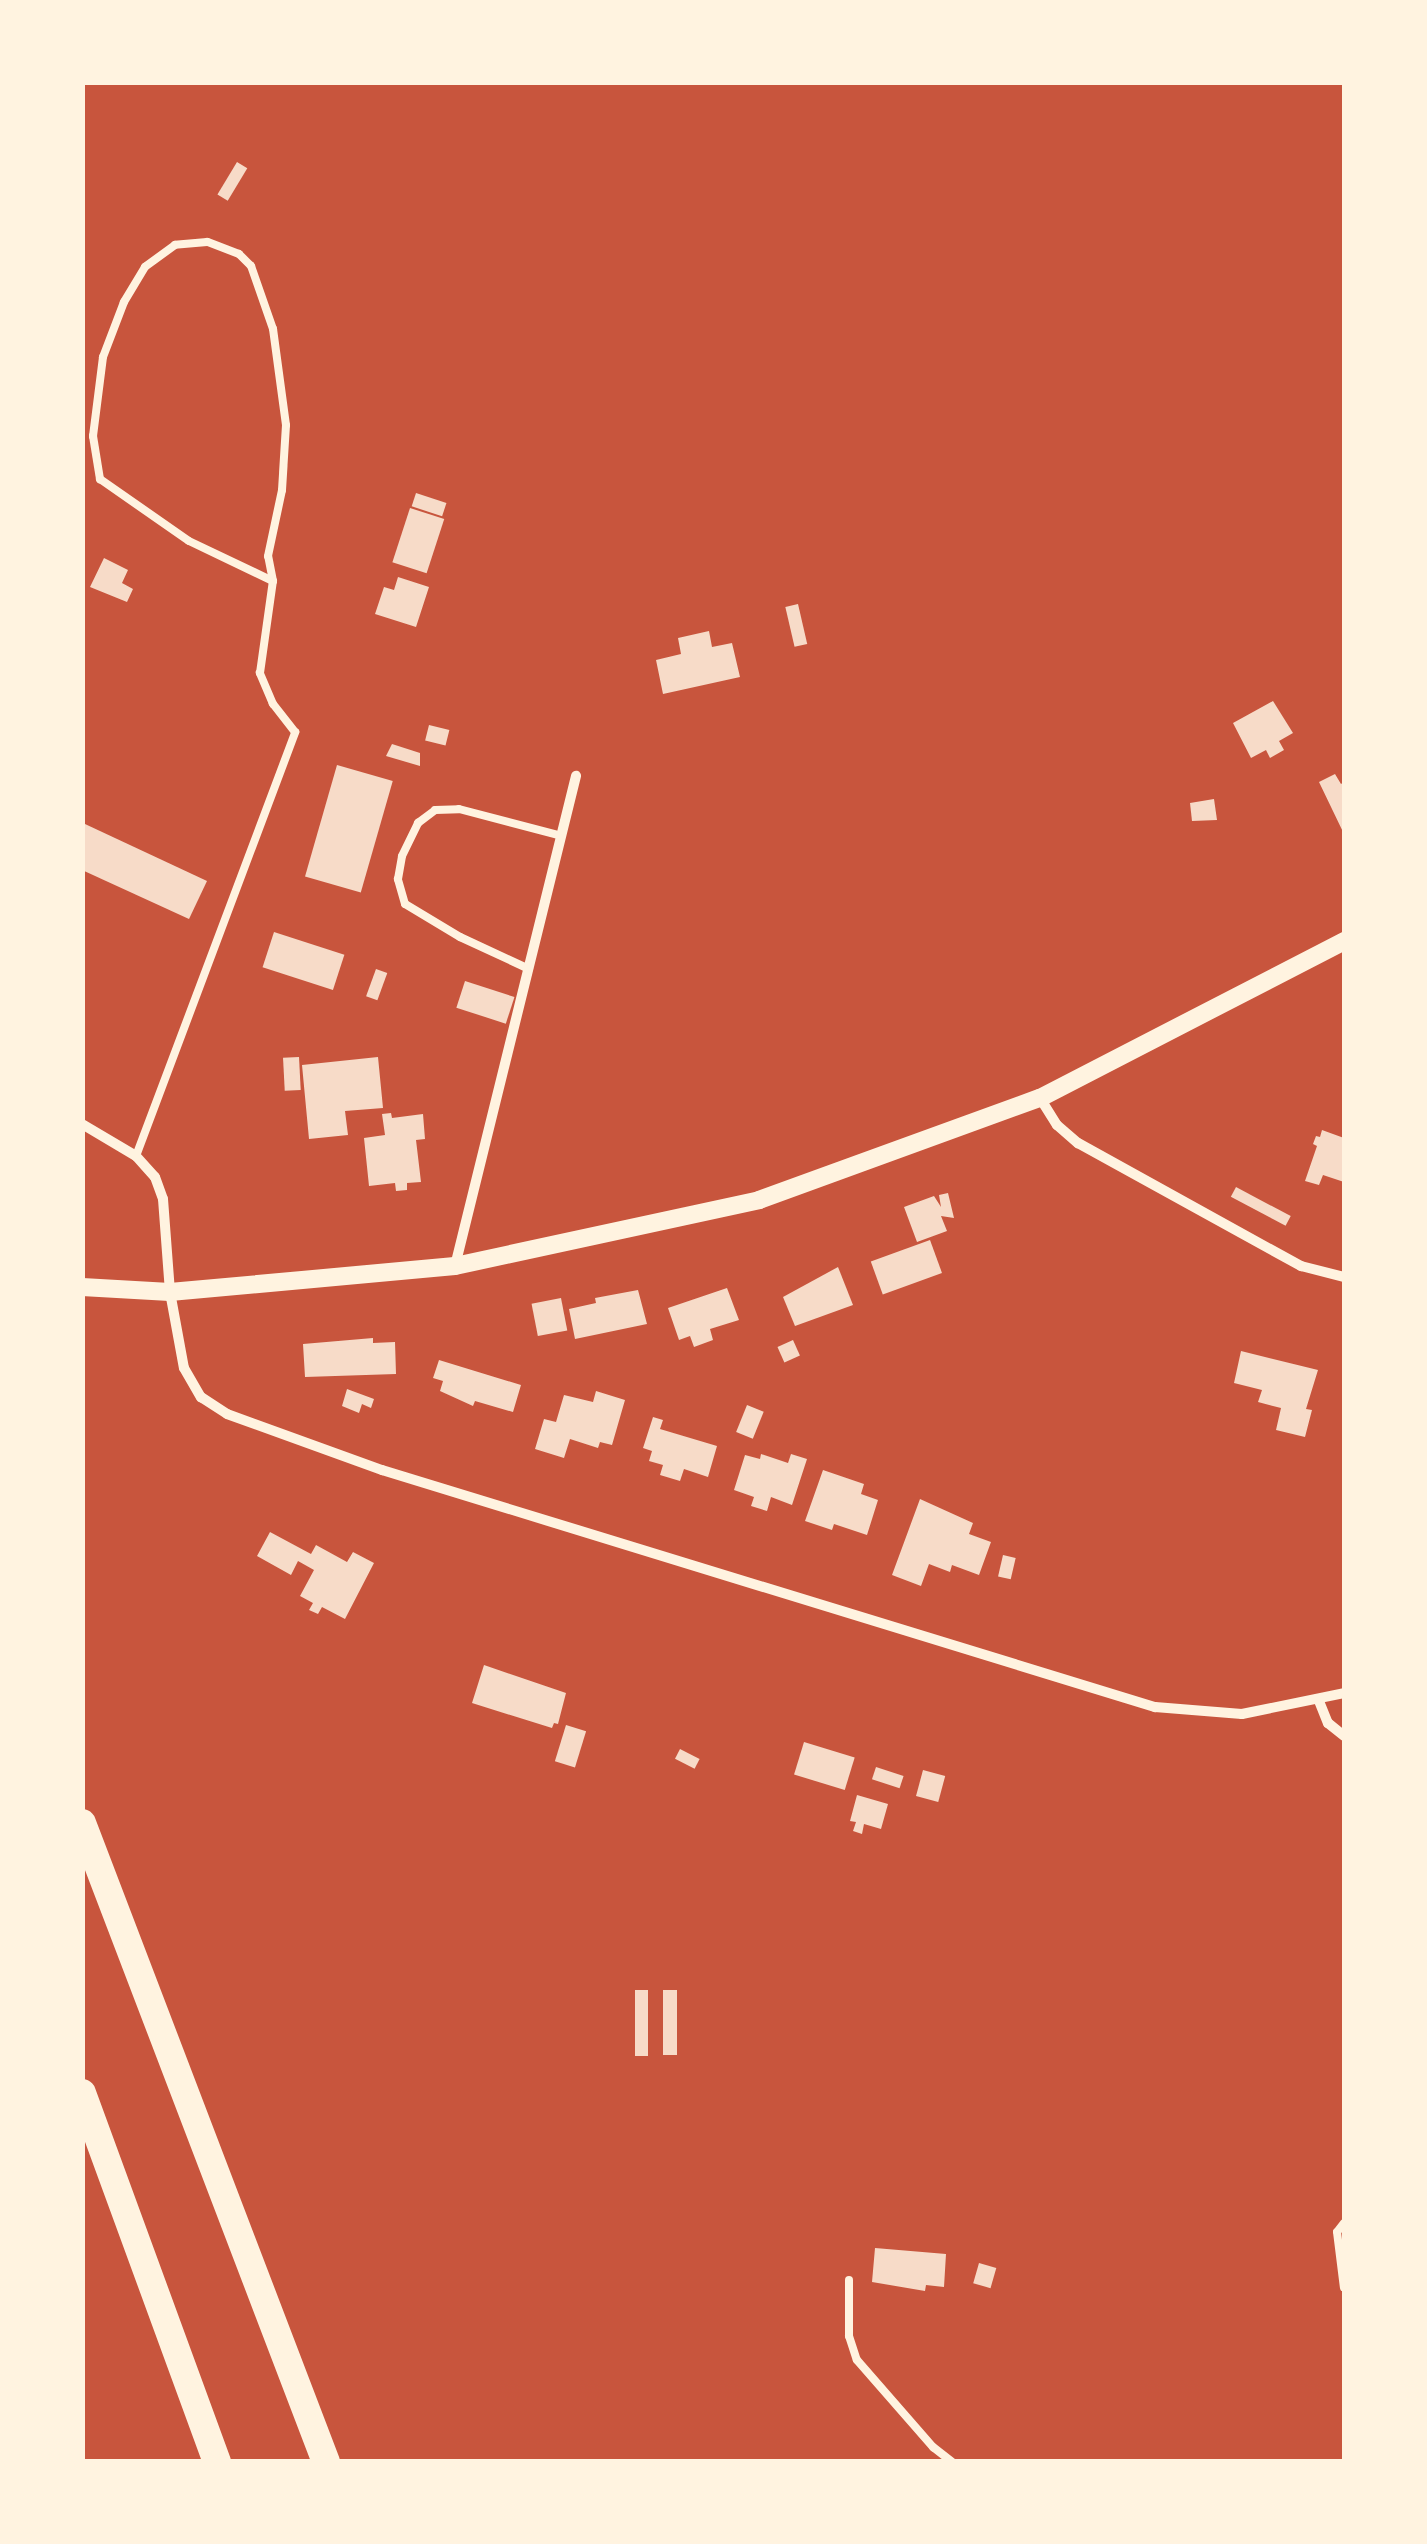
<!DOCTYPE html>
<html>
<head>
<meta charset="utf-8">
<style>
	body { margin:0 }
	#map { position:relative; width:1427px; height:2544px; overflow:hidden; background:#c8553d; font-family:Ubuntu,sans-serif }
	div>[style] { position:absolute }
	.building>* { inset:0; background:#f7dbc8; transform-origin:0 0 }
	.service>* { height:8px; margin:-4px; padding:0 4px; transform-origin:4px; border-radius:4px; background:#fff3e0 }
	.minor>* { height:10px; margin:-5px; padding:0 5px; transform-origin:5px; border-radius:5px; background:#fff3e0 }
	.tertiary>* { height:18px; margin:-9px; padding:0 9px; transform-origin:9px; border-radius:9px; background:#fff3e0 }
	.motorway>* { height:28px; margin:-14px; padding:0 14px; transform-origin:14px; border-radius:14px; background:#fff3e0 }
	span { translate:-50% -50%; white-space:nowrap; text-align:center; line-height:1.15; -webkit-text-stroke:8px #fff3e0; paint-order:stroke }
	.frame { position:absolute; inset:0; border:85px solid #fff3e0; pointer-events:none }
</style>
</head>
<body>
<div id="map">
	<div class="building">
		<div style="left:237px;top:162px;width:12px;height:38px;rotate:31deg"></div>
		<div style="left:416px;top:493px;width:32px;height:14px;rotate:18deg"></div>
		<div style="left:410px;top:508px;width:36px;height:57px;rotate:18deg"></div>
		<div style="clip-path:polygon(104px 558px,128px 570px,122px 583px,133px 589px,127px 602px,90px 587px)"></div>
		<div style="clip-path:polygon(398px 577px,429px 587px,416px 627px,375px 614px,384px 587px,394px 590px)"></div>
		<div style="left:798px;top:604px;width:41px;height:13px;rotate:77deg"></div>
		<div style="clip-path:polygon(709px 631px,712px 647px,732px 643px,740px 677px,663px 694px,656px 660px,681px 654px,678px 638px)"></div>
		<div style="clip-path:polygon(1273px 701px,1293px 733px,1279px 741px,1284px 750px,1270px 758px,1266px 750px,1251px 758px,1233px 723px)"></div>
		<div style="left:429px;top:725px;width:21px;height:16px;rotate:14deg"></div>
		<div style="clip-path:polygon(392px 744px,420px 753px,420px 766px,386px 756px)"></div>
		<div style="left:337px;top:765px;width:58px;height:116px;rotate:16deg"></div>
		<div style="clip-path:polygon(1335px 774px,1341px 784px,1344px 782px,1344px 834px,1319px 782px)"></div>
		<div style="clip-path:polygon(1214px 799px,1217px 820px,1192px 821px,1190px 803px)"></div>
		<div style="clip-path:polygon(85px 824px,207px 881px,189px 919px,82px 870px)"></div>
		<div style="left:274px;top:932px;width:74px;height:37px;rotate:18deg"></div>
		<div style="left:376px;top:969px;width:12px;height:29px;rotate:20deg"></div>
		<div style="left:465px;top:981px;width:52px;height:28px;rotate:18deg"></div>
		<div style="left:299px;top:1057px;width:33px;height:16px;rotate:87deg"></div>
		<div style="clip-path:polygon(378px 1057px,383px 1108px,345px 1111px,348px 1135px,309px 1139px,302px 1065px)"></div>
		<div style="clip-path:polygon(391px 1113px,392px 1118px,423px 1114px,425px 1139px,416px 1140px,421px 1182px,407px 1183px,407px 1190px,396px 1191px,395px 1183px,369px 1186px,364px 1138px,385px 1135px,382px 1114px)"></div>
		<div style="clip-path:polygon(1322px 1130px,1344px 1138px,1344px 1182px,1323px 1175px,1319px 1185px,1305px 1181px,1317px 1146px,1313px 1144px,1316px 1136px,1320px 1137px)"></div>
		<div style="left:1236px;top:1187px;width:62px;height:11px;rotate:28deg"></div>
		<div style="clip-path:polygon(948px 1193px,954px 1218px,941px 1216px,947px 1231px,917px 1242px,904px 1207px,934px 1196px,941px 1207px,939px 1195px)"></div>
		<div style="left:930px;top:1240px;width:35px;height:63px;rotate:70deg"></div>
		<div style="clip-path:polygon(838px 1267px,853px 1305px,795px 1326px,783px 1297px)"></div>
		<div style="clip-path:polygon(727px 1288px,739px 1320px,710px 1329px,713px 1340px,694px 1347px,690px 1336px,679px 1340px,668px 1308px)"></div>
		<div style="clip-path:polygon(638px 1290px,647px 1324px,575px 1339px,569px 1309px,596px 1303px,595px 1298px)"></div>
		<div style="left:561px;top:1298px;width:33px;height:30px;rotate:79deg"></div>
		<div style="clip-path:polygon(373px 1338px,373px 1343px,395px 1342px,396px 1374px,305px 1377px,303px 1344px)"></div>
		<div style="left:793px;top:1340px;width:17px;height:17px;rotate:66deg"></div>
		<div style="clip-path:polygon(1241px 1351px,1318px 1370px,1306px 1409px,1312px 1410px,1305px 1437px,1276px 1430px,1281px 1408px,1258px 1402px,1262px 1390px,1234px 1383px)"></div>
		<div style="clip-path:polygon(439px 1360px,521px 1385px,513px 1412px,475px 1401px,473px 1406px,440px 1391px,443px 1381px,433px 1378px)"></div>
		<div style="clip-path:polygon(347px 1389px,374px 1399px,371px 1408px,362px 1404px,359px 1413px,342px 1406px)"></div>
		<div style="clip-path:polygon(596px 1391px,625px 1400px,612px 1445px,600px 1442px,598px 1448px,570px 1439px,564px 1458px,535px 1449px,544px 1419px,556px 1422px,564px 1395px,593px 1402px)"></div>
		<div style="left:747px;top:1405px;width:18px;height:29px;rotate:22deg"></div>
		<div style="clip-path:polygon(653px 1417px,663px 1420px,660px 1429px,717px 1446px,708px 1477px,684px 1469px,680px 1481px,660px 1475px,663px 1465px,649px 1461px,652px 1451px,643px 1448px)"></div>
		<div style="clip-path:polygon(761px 1454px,788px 1463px,791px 1454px,807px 1459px,792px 1505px,771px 1497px,767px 1511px,751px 1506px,754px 1497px,734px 1490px,745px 1455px,760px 1459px)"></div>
		<div style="clip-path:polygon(823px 1470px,864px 1484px,861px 1494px,878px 1500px,867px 1535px,834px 1524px,832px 1530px,805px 1521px)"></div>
		<div style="clip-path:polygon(920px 1499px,973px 1523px,969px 1534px,991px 1542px,979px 1575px,952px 1565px,950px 1572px,929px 1564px,921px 1586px,892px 1575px)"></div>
		<div style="clip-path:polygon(270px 1532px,311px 1554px,316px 1545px,347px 1562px,353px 1552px,374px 1563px,345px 1619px,322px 1607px,318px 1614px,309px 1610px,313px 1603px,300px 1596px,314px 1570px,298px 1561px,291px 1575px,257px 1556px)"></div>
		<div style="left:1003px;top:1555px;width:13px;height:22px;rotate:13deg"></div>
		<div style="clip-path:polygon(484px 1665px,566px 1693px,558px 1724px,554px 1723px,552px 1728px,472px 1703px)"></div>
		<div style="left:566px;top:1725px;width:21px;height:38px;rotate:17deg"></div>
		<div style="left:804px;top:1742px;width:53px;height:34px;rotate:17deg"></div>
		<div style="left:680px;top:1749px;width:22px;height:11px;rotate:27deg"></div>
		<div style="left:876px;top:1767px;width:29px;height:13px;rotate:18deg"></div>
		<div style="left:923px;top:1770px;width:23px;height:27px;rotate:15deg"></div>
		<div style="clip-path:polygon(857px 1795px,888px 1804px,881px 1829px,864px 1824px,862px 1834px,853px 1831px,856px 1822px,850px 1821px)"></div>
		<div style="left:635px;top:1990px;width:13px;height:66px"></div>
		<div style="left:663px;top:1990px;width:14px;height:65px"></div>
		<div style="clip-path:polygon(875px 2248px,946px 2254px,944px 2287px,926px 2285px,925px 2291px,872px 2282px)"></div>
		<div style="left:979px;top:2263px;width:18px;height:21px;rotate:16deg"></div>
	</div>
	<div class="service">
		<div style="left:529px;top:969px;width:76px;rotate:-155.1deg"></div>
		<div style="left:460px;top:937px;width:64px;rotate:-149deg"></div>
		<div style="left:405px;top:904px;width:26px;rotate:-106deg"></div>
		<div style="left:398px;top:879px;width:23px;rotate:-80deg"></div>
		<div style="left:402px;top:856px;width:37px;rotate:-64deg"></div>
		<div style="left:418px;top:823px;width:21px;rotate:-37deg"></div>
		<div style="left:435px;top:810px;width:24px;rotate:-2deg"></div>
		<div style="left:459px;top:809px;width:106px;rotate:14.7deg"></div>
		<div style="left:136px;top:1156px;width:453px;rotate:-69.4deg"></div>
		<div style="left:295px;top:732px;width:36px;rotate:-128deg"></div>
		<div style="left:273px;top:704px;width:34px;rotate:-113deg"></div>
		<div style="left:260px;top:673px;width:93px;rotate:-82deg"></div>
		<div style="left:273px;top:581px;width:25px;rotate:-101deg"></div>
		<div style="left:268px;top:556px;width:67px;rotate:-78deg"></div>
		<div style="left:282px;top:490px;width:65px;rotate:-86.5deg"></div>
		<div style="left:286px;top:425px;width:97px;rotate:-97.7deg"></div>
		<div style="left:273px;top:329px;width:67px;rotate:-109.2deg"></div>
		<div style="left:251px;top:266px;width:17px;rotate:-135deg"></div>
		<div style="left:239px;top:254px;width:34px;rotate:-159deg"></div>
		<div style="left:207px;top:242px;width:32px;rotate:175deg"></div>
		<div style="left:175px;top:245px;width:37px;rotate:144deg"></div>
		<div style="left:145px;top:267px;width:41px;rotate:121deg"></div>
		<div style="left:124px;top:302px;width:59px;rotate:110.9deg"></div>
		<div style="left:103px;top:357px;width:80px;rotate:97.2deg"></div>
		<div style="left:93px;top:436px;width:44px;rotate:80.8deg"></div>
		<div style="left:100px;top:479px;width:108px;rotate:34.9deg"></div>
		<div style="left:189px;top:541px;width:93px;rotate:25.5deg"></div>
		<div style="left:1344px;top:2223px;width:11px;rotate:128deg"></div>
		<div style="left:1337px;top:2232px;width:56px;rotate:82.9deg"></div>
		<div style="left:849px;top:2280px;width:56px;rotate:90deg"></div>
		<div style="left:849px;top:2336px;width:25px;rotate:72deg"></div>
		<div style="left:857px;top:2360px;width:116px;rotate:48.9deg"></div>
		<div style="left:933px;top:2447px;width:24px;rotate:38deg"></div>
	</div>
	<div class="minor">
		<div style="left:1040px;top:1098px;width:32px;rotate:58deg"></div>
		<div style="left:1057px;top:1125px;width:28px;rotate:41deg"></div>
		<div style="left:1078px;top:1143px;width:255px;rotate:28.9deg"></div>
		<div style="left:1301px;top:1266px;width:44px;rotate:14.3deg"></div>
		<div style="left:82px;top:1124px;width:63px;rotate:30.7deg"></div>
		<div style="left:136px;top:1156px;width:28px;rotate:48deg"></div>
		<div style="left:155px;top:1177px;width:23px;rotate:70deg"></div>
		<div style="left:163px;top:1199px;width:93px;rotate:85.7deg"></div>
		<div style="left:170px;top:1292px;width:77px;rotate:79.6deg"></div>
		<div style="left:184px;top:1368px;width:34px;rotate:60deg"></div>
		<div style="left:201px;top:1397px;width:31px;rotate:33deg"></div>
		<div style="left:227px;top:1414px;width:165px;rotate:19.9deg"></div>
		<div style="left:382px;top:1470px;width:809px;rotate:17.05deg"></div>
		<div style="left:1155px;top:1707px;width:87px;rotate:4.6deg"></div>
		<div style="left:1242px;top:1714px;width:104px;rotate:-11.6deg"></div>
		<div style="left:455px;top:1266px;width:505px;rotate:-76.13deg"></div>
		<div style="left:1319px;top:1701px;width:24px;rotate:68deg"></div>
		<div style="left:1328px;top:1723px;width:21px;rotate:39deg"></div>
	</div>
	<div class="tertiary">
		<div style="left:82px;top:1287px;width:88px;rotate:3.3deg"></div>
		<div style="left:170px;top:1292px;width:286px;rotate:-5.2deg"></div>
		<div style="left:455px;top:1266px;width:311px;rotate:-12.2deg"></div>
		<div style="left:759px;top:1200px;width:299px;rotate:-20deg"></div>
		<div style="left:1040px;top:1098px;width:342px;rotate:-27.3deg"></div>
	</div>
	<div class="motorway">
		<div style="left:82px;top:1823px;width:684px;rotate:69.1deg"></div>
		<div style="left:82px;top:2093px;width:393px;rotate:69.9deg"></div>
	</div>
	<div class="frame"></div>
</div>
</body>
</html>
